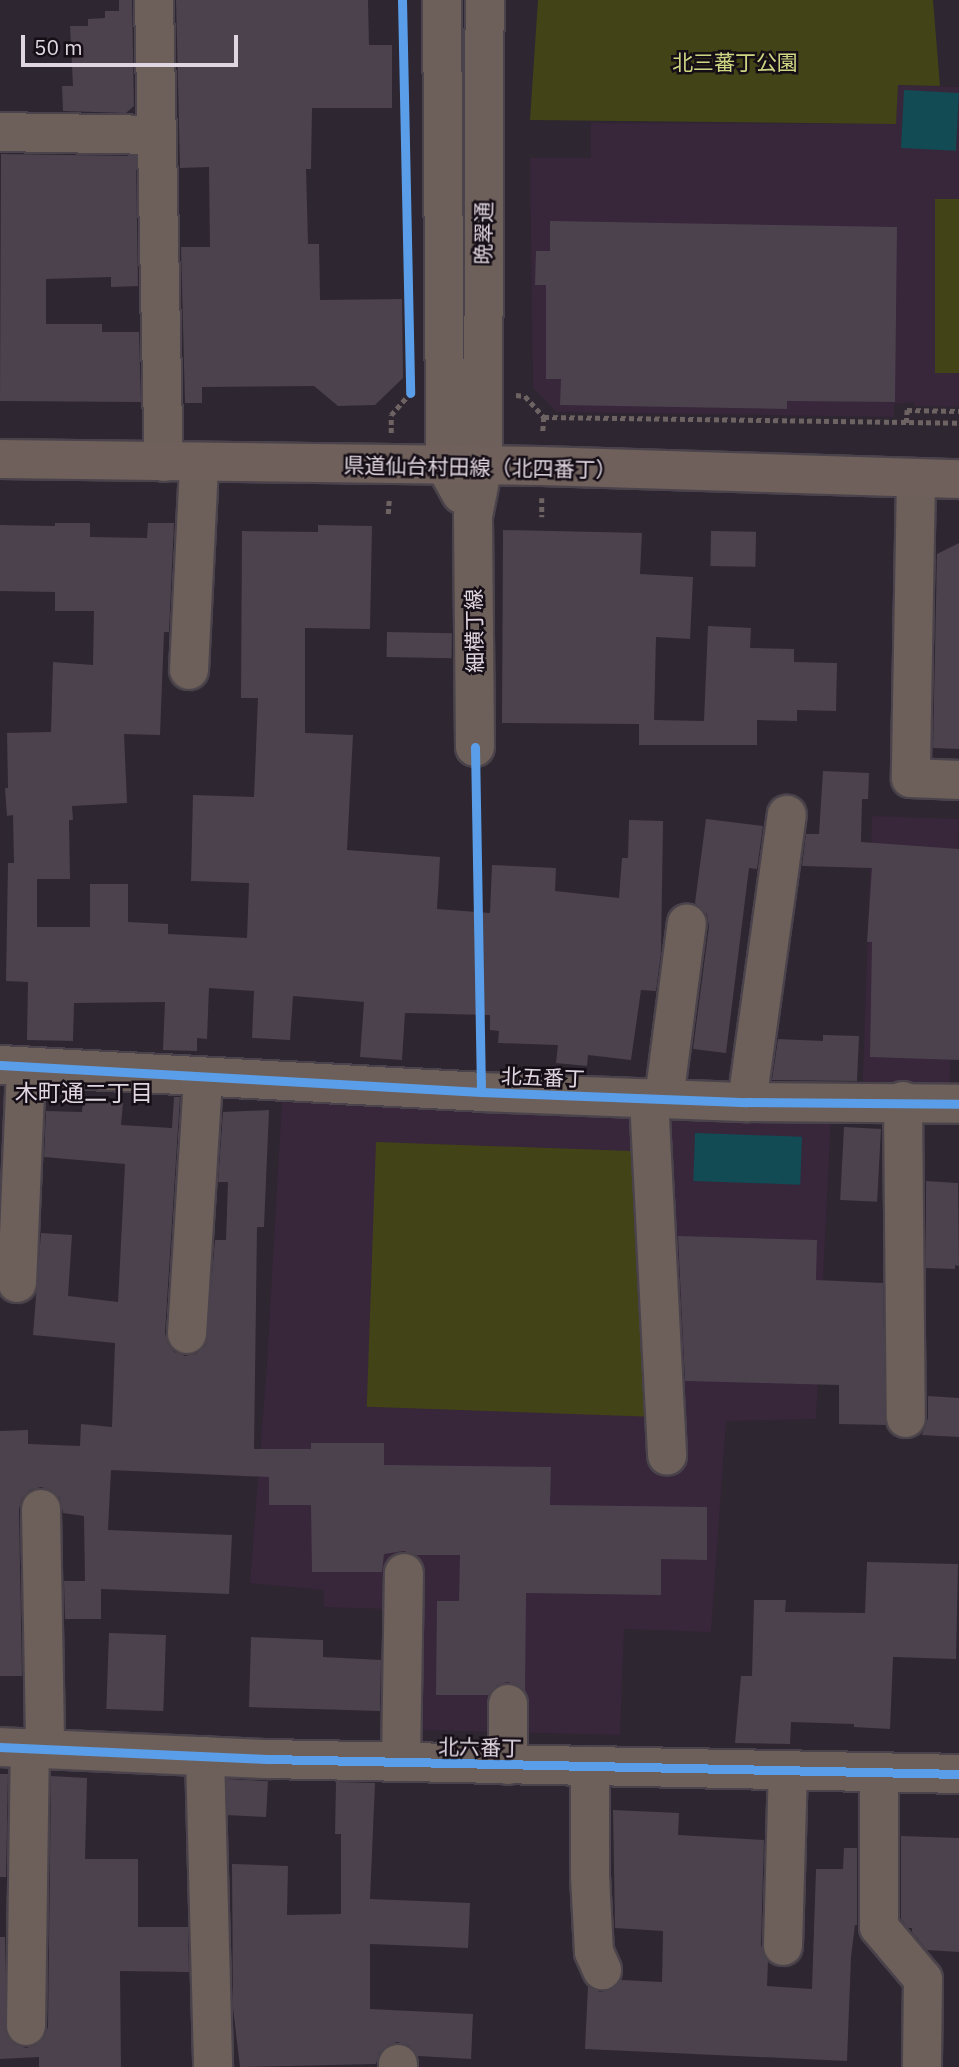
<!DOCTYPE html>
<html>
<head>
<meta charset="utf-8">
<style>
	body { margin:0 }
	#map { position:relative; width:959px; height:2067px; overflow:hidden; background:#2e2630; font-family:"IBM Plex Sans","Noto Sans JP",sans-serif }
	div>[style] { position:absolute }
	.built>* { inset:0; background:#38263b; transform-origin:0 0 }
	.green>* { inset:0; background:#424317; transform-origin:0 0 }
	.water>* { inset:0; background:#124b53; transform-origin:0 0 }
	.building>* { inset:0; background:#4c424d; transform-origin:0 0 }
	.path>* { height:4.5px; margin-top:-2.25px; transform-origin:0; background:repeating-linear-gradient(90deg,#6d6362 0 5px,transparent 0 8.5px) }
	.roads { filter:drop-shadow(2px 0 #4a434b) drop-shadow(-2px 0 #4a434b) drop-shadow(0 2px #4a434b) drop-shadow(0 -2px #4a434b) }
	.minor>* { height:38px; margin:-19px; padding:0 19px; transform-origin:19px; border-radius:19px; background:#6d605a }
	.major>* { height:38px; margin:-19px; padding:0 19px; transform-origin:19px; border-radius:19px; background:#6f605b }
	.cycleway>* { height:9px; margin:-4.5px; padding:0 4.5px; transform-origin:4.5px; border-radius:4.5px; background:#5a9eea }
	span { translate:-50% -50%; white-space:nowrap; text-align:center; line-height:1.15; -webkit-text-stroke:5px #150e16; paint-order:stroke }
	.park-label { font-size:21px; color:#ced682 }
	.street-label { font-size:21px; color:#e0d6e1 }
	.neighbourhood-label { font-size:23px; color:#e0d6e1 }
	.scale { position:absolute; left:21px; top:35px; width:217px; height:32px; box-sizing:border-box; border:4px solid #e0d6e1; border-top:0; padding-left:9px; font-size:21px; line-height:24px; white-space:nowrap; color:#e0d6e1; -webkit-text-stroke:5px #150e16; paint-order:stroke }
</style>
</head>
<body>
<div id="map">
	<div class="built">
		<div style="clip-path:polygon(898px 85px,959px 87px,959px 407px,914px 406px,914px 402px,894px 404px,894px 417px,557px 412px,533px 388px,530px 158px,591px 158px,591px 123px,895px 124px)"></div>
		<div style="left:872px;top:816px;width:87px;height:274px;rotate:2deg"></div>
		<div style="clip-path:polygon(282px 1100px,831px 1116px,816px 1419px,726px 1421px,711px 1632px,624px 1629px,620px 1735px,383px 1729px,387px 1609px,324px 1607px,324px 1590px,250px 1583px,267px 1364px)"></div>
	</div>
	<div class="green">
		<div style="clip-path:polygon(538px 0,933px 0,940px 86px,898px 85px,896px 124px,530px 120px)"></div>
		<div style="left:935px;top:199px;width:24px;height:174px"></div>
		<div style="left:376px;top:1142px;width:284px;height:265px;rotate:2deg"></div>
	</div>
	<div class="water">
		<div style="left:904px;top:90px;width:55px;height:58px;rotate:3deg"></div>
		<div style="left:695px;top:1133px;width:107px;height:48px;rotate:2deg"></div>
	</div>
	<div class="building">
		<div style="clip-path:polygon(119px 0,132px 0,134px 106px,126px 113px,63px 111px,62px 86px,73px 86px,70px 26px,88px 26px,88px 19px,105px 18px,105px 11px,119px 11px)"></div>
		<div style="clip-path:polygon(176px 0,368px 0,369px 45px,392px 45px,392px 108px,312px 108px,311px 169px,306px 169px,308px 244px,319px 244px,320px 300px,402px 299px,403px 378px,375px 405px,338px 406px,314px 386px,202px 387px,202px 403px,185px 403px,181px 247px,210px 247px,209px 167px,180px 168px)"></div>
		<div style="clip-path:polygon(1px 154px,136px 156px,138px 286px,111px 287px,111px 277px,46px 279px,46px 324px,102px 324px,102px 332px,139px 332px,141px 402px,0 401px)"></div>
		<div style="clip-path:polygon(550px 221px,897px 227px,895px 402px,787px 401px,787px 409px,560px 405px,561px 379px,546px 379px,546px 285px,535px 285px,536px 251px,550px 251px)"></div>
		<div style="clip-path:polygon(55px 523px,90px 523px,90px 537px,147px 538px,148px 523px,174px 523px,169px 632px,164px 632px,160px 735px,124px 734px,127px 803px,72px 806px,73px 820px,69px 820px,70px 879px,37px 879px,37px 927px,90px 927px,90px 884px,128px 884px,128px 922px,168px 924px,168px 934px,247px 938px,249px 883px,191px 881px,193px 795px,254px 797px,258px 698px,241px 698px,242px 531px,318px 532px,318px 525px,372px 526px,370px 629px,305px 628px,305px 733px,353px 735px,347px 850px,440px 857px,437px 909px,490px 913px,492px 865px,556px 868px,555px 891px,619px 898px,622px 858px,628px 858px,629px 820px,663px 821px,661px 953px,656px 991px,641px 990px,631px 1060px,588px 1055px,587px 1066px,556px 1063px,558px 1045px,498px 1043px,499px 1031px,490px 1030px,490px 1015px,405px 1013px,402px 1060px,360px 1057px,364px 1002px,293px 996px,290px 1040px,252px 1038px,254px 991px,209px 988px,207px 1039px,197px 1038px,197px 1051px,163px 1050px,165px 1002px,74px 1003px,73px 1041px,27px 1040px,28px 982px,6px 981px,8px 863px,14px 863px,13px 815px,7px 816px,5px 788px,8px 788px,7px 733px,51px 732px,53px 662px,93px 665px,94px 611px,55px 611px,55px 592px,0 591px,0 525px,55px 526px)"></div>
		<div style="clip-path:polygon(503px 530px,642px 533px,640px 574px,693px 577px,690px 639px,656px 637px,654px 720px,704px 721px,708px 626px,751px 628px,750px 648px,794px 649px,794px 662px,837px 663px,836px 711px,797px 710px,797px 721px,757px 720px,757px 745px,639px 745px,639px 724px,502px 723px)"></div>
		<div style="left:711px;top:531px;width:45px;height:35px;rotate:1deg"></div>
		<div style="clip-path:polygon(959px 543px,959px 749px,933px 748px,937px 554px)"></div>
		<div style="left:387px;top:632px;width:65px;height:25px;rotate:1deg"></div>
		<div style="clip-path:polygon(823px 771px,869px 773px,868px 799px,862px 799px,861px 842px,959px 849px,959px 1060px,870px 1057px,872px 942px,867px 942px,872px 868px,802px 866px,806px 834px,819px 834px)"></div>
		<div style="clip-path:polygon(706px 819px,763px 826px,757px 869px,749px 868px,726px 1053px,693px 1049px,709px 926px,707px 914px,695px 903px)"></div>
		<div style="clip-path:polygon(823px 1035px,859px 1036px,857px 1081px,772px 1080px,778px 1039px,823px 1041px)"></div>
		<div style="clip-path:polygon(174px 1097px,180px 1097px,165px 1333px,168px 1344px,174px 1352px,185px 1356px,196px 1354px,206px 1345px,215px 1240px,226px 1240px,228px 1182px,218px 1182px,223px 1112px,269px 1110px,264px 1227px,257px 1227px,254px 1449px,311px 1449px,311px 1443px,384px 1443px,384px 1465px,551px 1467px,550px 1505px,707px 1507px,707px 1560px,661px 1559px,661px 1595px,526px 1593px,525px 1691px,518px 1685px,507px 1682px,497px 1685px,488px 1695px,436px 1695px,437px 1601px,459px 1601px,460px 1555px,416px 1555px,404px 1551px,384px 1554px,382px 1572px,312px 1572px,311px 1505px,269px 1505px,269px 1477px,111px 1470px,108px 1530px,232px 1535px,229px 1594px,101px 1589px,101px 1619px,65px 1619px,64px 1581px,85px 1581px,84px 1516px,63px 1513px,60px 1498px,51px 1490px,41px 1487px,30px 1490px,22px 1498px,19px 1509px,22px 1676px,0 1676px,0 1431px,28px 1430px,28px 1444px,80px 1446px,81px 1424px,112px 1427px,115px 1343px,33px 1335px,41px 1233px,72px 1235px,68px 1296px,118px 1302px,125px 1164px,44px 1157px,46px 1111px,82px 1112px,83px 1100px,123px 1103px,121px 1125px,172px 1128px)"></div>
		<div style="left:844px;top:1127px;width:37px;height:73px;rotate:3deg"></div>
		<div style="clip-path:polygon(926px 1181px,958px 1183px,959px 1266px,955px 1265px,955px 1269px,926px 1268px)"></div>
		<div style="clip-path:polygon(678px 1236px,817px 1240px,816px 1280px,883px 1283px,886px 1425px,839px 1424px,839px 1385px,685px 1381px)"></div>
		<div style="clip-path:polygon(928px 1396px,959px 1398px,959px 1437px,922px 1435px,928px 1418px)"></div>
		<div style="clip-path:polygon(867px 1562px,958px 1564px,956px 1659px,893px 1657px,890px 1729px,854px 1727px,854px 1724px,791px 1722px,790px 1744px,735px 1743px,741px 1676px,752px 1676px,754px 1600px,786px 1600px,785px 1612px,865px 1613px)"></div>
		<div style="left:109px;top:1633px;width:57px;height:76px;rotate:2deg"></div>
		<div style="clip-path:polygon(251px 1637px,323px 1640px,323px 1657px,381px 1660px,380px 1711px,249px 1707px)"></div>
		<div style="clip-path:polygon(0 1774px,8px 1774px,6px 1877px,0 1877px)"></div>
		<div style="clip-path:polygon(51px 1776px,87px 1778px,85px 1859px,138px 1859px,138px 1927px,188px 1927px,189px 1972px,120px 1971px,121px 2067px,39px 2067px,39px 2057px,0 2059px,0 1937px,5px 1937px,7px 2036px,14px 2044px,26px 2048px,36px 2045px,44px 2038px,48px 2027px)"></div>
		<div style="left:227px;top:1779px;width:41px;height:36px;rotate:3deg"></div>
		<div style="clip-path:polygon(336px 1782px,375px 1783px,370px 1899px,470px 1903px,468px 1948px,370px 1944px,370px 2009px,473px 2014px,471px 2059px,418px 2056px,409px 2045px,397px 2042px,388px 2045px,379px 2053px,376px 2064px,240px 2067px,233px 2008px,232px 1864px,288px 1866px,287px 1915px,341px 1914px,341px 1834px,335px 1834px)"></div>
		<div style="clip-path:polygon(613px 1810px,679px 1813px,678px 1835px,764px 1840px,761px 1945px,768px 1961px,767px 1986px,812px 1989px,816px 1869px,843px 1869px,844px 1848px,857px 1848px,857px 1925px,855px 1925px,851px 1957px,847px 2061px,585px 2049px,588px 1986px,600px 1992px,611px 1990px,621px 1980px,662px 1982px,663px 1931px,615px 1928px)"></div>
		<div style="clip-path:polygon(901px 1836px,959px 1838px,959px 1952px,927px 1950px,912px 1932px,912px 1928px,908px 1928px,901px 1919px)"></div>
	</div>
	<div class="path">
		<div style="left:402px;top:0;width:157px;rotate:88.2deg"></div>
		<div style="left:516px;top:395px;width:9px;rotate:6deg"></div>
		<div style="left:525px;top:396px;width:28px;rotate:48deg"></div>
		<div style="left:544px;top:417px;width:16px;rotate:94deg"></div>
		<div style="left:544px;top:417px;width:415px;rotate:0.8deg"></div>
		<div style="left:906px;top:423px;width:13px;rotate:-86deg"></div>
		<div style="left:907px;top:410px;width:52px;rotate:1.1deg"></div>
		<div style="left:391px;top:433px;width:18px;rotate:-90deg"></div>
		<div style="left:391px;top:415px;width:29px;rotate:-49deg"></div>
		<div style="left:542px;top:498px;width:19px;rotate:90deg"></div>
		<div style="left:388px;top:514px;width:16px;rotate:-86deg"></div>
	</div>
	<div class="roads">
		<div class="minor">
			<div style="left:154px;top:0;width:462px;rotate:88.8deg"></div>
			<div style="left:442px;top:0;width:465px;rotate:89.6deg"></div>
			<div style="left:445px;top:465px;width:33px;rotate:61deg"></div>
			<div style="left:0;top:132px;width:157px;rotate:1.1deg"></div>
			<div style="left:916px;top:478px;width:300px;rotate:91deg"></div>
			<div style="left:911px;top:778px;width:48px;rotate:2.4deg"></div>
			<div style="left:189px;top:670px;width:208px;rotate:-87.2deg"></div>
			<div style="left:475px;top:747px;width:231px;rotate:-90.5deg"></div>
			<div style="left:473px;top:516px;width:52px;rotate:-78.9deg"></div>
			<div style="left:483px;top:465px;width:465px;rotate:-89.8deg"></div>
			<div style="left:0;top:1065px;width:482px;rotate:3.2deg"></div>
			<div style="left:481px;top:1092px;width:266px;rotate:2.2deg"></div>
			<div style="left:747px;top:1102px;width:212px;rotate:0.5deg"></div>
			<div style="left:649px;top:1098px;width:358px;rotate:87.1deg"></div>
			<div style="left:664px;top:1099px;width:177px;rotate:-82.6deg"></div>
			<div style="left:903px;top:1101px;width:317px;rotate:89.5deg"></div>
			<div style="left:747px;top:1102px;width:290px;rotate:-82.1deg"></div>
			<div style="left:17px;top:1283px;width:216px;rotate:-87.6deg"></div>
			<div style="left:187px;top:1334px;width:256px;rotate:-86.4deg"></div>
			<div style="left:41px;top:1509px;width:240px;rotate:89deg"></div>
			<div style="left:508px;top:1704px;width:61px;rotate:90deg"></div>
			<div style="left:0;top:1747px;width:268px;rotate:2.6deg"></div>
			<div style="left:268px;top:1759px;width:691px;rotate:1.24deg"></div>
			<div style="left:205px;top:1756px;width:311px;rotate:88.5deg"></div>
			<div style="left:401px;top:1762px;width:189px;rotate:-89.1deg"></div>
			<div style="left:590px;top:1766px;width:110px;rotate:90deg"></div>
			<div style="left:590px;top:1876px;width:76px;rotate:87deg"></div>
			<div style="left:594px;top:1952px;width:20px;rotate:66deg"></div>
			<div style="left:879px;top:1772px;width:155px;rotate:90deg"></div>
			<div style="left:879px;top:1927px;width:68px;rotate:49.8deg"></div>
			<div style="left:923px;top:1979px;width:88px;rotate:90.7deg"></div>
			<div style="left:783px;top:1946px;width:175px;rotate:-88.4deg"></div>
			<div style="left:26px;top:2026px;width:278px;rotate:-89.2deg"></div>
			<div style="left:398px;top:2067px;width:3px;rotate:-90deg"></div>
		</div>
		<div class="major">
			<div style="left:0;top:459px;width:541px;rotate:0.74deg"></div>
			<div style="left:541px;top:466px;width:418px;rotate:1.8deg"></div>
		</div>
	</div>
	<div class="cycleway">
		<div style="left:402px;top:0;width:393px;rotate:88.8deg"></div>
		<div style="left:475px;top:747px;width:345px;rotate:89deg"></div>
		<div style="left:0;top:1065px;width:482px;rotate:3.2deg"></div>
		<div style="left:481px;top:1092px;width:266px;rotate:2.2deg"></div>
		<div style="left:747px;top:1102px;width:212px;rotate:0.5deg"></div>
		<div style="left:0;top:1747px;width:268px;rotate:2.6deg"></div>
		<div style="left:268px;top:1759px;width:691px;rotate:1.24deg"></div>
	</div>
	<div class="park-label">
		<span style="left:735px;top:62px">北三蕃丁公園</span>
	</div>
	<div class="street-label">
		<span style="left:483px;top:233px;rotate:-89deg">晩翠通</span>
		<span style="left:480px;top:467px;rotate:1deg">県道仙台村田線（北四番丁）</span>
		<span style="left:474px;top:631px;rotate:-91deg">細横丁線</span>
		<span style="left:543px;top:1077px;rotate:2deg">北五番丁</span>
		<span style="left:480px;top:1747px;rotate:1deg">北六番丁</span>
	</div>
	<div class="neighbourhood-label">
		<span style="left:84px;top:1092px">木町通二丁目</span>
	</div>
	<div class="scale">50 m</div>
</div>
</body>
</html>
